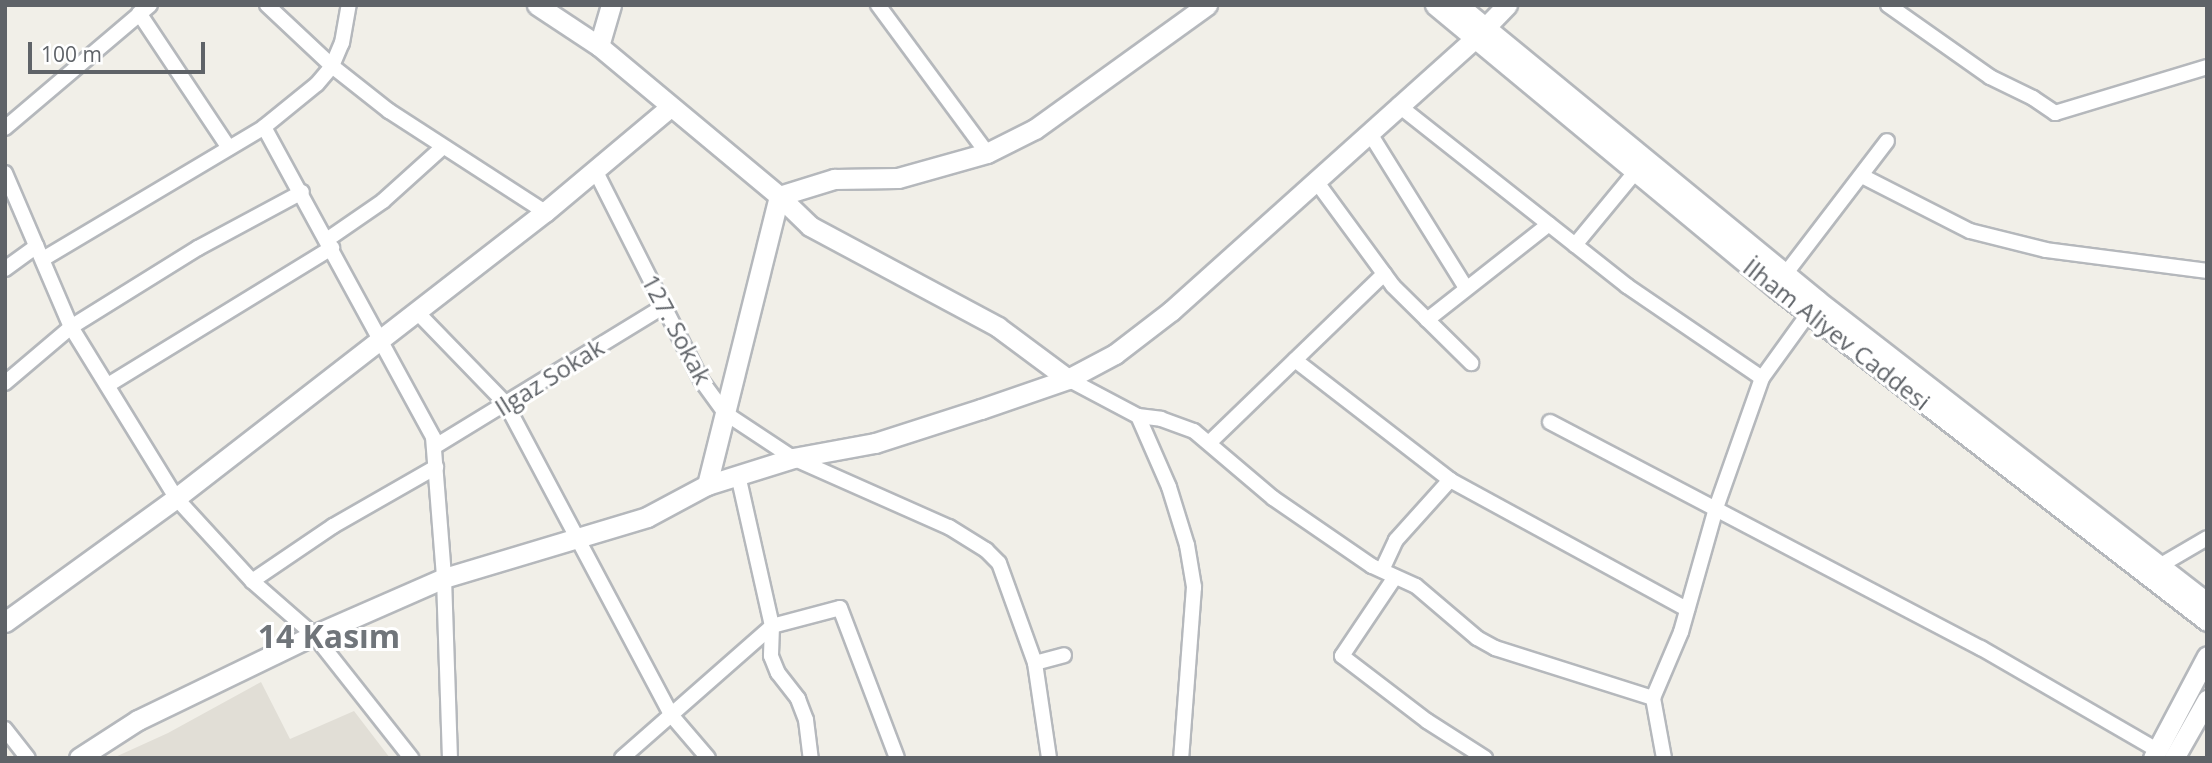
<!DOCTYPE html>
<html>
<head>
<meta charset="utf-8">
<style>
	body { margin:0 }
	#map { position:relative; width:2212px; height:763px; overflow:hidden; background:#f1efe8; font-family:"Open Sans",sans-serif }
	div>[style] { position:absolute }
	.education>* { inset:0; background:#e1ded6 }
	.roads { filter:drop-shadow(2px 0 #b5b8bc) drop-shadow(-2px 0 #b5b8bc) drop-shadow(0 2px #b5b8bc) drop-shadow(0 -2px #b5b8bc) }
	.street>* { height:14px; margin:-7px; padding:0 7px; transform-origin:7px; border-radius:7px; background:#fff }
	.secondary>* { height:19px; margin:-9.5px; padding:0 9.5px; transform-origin:9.5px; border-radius:9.5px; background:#fff }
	span { translate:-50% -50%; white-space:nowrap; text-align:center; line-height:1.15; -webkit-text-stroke:6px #fff; paint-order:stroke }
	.street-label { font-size:24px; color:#5f6368 }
	.district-label { font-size:32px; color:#70757a; font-weight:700 }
	.frame { position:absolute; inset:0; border:7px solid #5f6368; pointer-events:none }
	.scale { position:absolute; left:28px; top:42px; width:177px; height:32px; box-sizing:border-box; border:4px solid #5f6368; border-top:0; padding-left:9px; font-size:21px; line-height:24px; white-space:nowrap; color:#5f6368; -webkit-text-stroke:5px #fff; paint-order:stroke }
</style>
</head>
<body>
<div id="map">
	<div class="education">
		<div style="clip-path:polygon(261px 682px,290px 739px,354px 711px,390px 758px,113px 758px,168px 733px)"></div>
	</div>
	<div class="roads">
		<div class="street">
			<div style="left:267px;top:5px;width:89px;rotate:43.2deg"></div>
			<div style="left:332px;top:66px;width:73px;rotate:38.3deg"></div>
			<div style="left:389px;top:111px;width:186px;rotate:32.9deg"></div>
			<div style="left:878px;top:5px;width:184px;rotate:53.6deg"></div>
			<div style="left:1888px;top:5px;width:125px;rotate:35.2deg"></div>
			<div style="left:1990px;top:77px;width:48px;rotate:26deg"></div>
			<div style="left:2033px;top:98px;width:27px;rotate:34deg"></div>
			<div style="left:2055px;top:113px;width:159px;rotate:-16.8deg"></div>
			<div style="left:139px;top:13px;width:162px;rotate:56.3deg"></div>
			<div style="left:1398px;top:105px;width:292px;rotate:38.3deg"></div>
			<div style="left:1627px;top:286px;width:163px;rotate:34.3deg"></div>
			<div style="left:264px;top:127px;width:353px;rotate:61.4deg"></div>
			<div style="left:433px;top:437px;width:141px;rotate:85.5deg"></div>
			<div style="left:444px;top:578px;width:180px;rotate:88.1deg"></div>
			<div style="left:5px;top:128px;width:190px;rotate:-40.3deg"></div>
			<div style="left:1369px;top:132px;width:184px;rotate:58.1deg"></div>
			<div style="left:595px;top:170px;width:235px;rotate:63.2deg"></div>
			<div style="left:701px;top:380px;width:41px;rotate:54deg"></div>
			<div style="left:725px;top:413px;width:82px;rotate:33.5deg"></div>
			<div style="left:793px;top:458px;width:171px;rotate:23.9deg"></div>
			<div style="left:949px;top:527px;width:44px;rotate:31.9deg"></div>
			<div style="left:986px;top:550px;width:18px;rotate:45deg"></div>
			<div style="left:999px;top:563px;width:106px;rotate:70.2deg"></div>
			<div style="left:1035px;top:663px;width:96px;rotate:81.6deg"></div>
			<div style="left:5px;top:173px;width:168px;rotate:66.8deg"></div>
			<div style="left:71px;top:327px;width:201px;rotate:58.4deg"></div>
			<div style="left:176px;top:498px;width:113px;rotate:47.5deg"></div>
			<div style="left:252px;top:581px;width:82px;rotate:41.1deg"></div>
			<div style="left:314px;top:635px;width:157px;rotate:51.7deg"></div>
			<div style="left:1862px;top:176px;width:121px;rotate:27deg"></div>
			<div style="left:1970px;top:231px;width:78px;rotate:14deg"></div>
			<div style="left:2046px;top:250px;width:162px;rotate:7.4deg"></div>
			<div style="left:1316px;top:181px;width:130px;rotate:53.7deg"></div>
			<div style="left:1393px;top:286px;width:110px;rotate:44.6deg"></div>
			<div style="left:328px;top:239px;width:67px;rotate:-34.6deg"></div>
			<div style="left:383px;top:201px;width:81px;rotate:-42deg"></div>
			<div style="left:1575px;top:245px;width:96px;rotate:-50.5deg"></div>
			<div style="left:43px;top:259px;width:257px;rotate:-30.8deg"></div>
			<div style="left:264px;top:127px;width:68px;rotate:-39.1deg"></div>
			<div style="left:317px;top:84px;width:23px;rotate:-50deg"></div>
			<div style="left:332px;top:66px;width:25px;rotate:-67deg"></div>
			<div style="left:342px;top:43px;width:39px;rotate:-80deg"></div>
			<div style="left:5px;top:269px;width:39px;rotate:-36deg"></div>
			<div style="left:1780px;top:281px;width:176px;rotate:-52.6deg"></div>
			<div style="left:416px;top:311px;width:129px;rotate:45.9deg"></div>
			<div style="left:506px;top:404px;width:353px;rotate:62deg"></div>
			<div style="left:672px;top:716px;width:55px;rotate:49.4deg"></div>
			<div style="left:1427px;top:320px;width:155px;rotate:-38.2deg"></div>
			<div style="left:1295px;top:360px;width:196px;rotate:37.7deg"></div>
			<div style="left:1450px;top:480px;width:270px;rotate:28.6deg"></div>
			<div style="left:1068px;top:379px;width:79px;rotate:27.9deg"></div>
			<div style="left:1138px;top:416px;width:23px;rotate:7deg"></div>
			<div style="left:1161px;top:419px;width:35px;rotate:20deg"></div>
			<div style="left:1194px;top:431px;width:104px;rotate:40.3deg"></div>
			<div style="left:1273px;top:498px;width:120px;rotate:34.5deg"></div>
			<div style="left:1372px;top:566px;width:48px;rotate:24.4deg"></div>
			<div style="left:1416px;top:586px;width:80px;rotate:40.4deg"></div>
			<div style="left:1477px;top:638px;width:21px;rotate:29deg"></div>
			<div style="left:1495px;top:648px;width:166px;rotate:17.6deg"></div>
			<div style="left:5px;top:383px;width:87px;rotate:-40.3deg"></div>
			<div style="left:71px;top:327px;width:150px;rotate:-31.9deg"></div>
			<div style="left:198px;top:248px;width:118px;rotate:-28.3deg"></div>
			<div style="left:108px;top:385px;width:263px;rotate:-31.5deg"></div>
			<div style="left:1138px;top:416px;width:77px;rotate:66.4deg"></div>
			<div style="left:1169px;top:487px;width:61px;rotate:72.8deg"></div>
			<div style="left:1187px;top:545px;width:43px;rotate:80.5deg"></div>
			<div style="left:1194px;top:587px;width:171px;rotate:94.3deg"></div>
			<div style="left:1550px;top:422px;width:487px;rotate:27.7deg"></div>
			<div style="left:1981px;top:648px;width:203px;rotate:30.1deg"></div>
			<div style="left:1210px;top:442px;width:242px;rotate:-44deg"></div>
			<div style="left:434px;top:447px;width:270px;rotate:-31.5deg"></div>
			<div style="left:738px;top:475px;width:155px;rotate:77.3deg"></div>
			<div style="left:772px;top:626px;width:30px;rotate:92deg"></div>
			<div style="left:771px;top:656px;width:18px;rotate:68deg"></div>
			<div style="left:778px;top:673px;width:33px;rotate:52deg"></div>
			<div style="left:798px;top:699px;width:22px;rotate:69deg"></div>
			<div style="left:806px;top:720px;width:38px;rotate:83deg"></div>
			<div style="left:2161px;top:565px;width:53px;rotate:-30.4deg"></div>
			<div style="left:1382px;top:570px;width:33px;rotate:-65deg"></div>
			<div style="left:1396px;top:540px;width:81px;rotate:-48deg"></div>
			<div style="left:1395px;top:577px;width:95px;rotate:123.9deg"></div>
			<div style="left:1342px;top:656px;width:107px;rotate:37.4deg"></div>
			<div style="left:1427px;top:721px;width:69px;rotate:32.5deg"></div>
			<div style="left:252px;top:581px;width:98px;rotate:-34.2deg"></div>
			<div style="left:333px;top:526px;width:119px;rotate:-29.8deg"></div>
			<div style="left:1035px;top:663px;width:30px;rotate:-15deg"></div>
			<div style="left:5px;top:729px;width:37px;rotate:52deg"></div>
			<div style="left:622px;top:758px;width:200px;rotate:-41.3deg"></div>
			<div style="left:772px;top:626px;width:70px;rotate:-14.8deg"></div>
			<div style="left:840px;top:608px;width:160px;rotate:69.2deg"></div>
			<div style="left:1664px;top:758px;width:61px;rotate:-100.4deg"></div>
			<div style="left:1653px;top:698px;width:72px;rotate:-67deg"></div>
			<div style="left:1681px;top:632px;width:129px;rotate:-74.2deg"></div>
			<div style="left:1716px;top:508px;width:138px;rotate:-70.5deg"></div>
			<div style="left:1762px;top:378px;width:89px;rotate:-54.2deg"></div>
		</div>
		<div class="secondary">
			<div style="left:537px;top:5px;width:74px;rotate:33.5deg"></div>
			<div style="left:599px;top:46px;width:234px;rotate:39.8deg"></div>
			<div style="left:779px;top:196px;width:43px;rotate:44.1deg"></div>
			<div style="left:810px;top:226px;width:213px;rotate:28.2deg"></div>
			<div style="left:998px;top:327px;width:87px;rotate:36.6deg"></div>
			<div style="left:1435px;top:5px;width:443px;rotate:39.7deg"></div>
			<div style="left:1776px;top:288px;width:545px;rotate:37.69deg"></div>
			<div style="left:1458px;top:5px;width:465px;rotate:39.4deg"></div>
			<div style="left:1817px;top:300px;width:493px;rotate:37.8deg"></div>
			<div style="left:599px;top:46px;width:43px;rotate:-73.7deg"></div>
			<div style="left:707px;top:485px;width:298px;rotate:-76deg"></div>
			<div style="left:779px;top:196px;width:58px;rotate:-17.2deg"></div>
			<div style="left:834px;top:179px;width:64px;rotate:-0.9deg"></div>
			<div style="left:898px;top:178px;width:92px;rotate:-15.7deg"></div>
			<div style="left:987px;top:153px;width:54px;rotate:-26.6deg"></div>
			<div style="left:1035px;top:129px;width:212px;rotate:-35.8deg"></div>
			<div style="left:5px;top:622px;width:211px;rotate:-35.9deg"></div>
			<div style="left:176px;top:498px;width:467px;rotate:-37.8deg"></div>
			<div style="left:545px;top:212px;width:163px;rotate:-40deg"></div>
			<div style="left:79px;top:758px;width:70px;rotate:-32.8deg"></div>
			<div style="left:138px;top:720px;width:195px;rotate:-25.8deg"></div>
			<div style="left:314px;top:635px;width:142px;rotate:-23.7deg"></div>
			<div style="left:444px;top:578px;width:212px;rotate:-16.7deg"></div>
			<div style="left:647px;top:517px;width:68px;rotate:-28.1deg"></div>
			<div style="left:707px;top:485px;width:90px;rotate:-17.4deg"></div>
			<div style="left:793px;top:458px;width:83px;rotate:-10.4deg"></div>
			<div style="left:875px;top:443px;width:111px;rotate:-17.8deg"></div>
			<div style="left:981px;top:409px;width:92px;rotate:-19deg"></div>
			<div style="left:1068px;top:379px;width:53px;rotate:-28deg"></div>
			<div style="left:1115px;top:354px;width:71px;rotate:-37.5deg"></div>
			<div style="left:1171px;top:311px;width:409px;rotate:-41.9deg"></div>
			<div style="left:1475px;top:38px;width:46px;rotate:-45.9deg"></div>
			<div style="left:2153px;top:758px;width:115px;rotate:-62.1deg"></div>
			<div style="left:2174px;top:758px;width:67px;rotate:-60.4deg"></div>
		</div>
	</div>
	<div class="street-label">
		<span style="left:677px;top:329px;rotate:62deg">127. Sokak</span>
		<span style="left:1837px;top:334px;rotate:38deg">İlham Aliyev Caddesi</span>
		<span style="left:549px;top:377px;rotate:-32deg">Ilgaz Sokak</span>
	</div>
	<div class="district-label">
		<span style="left:329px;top:636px">14 Kasım</span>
	</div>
	<div class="frame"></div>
	<div class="scale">100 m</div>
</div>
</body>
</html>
